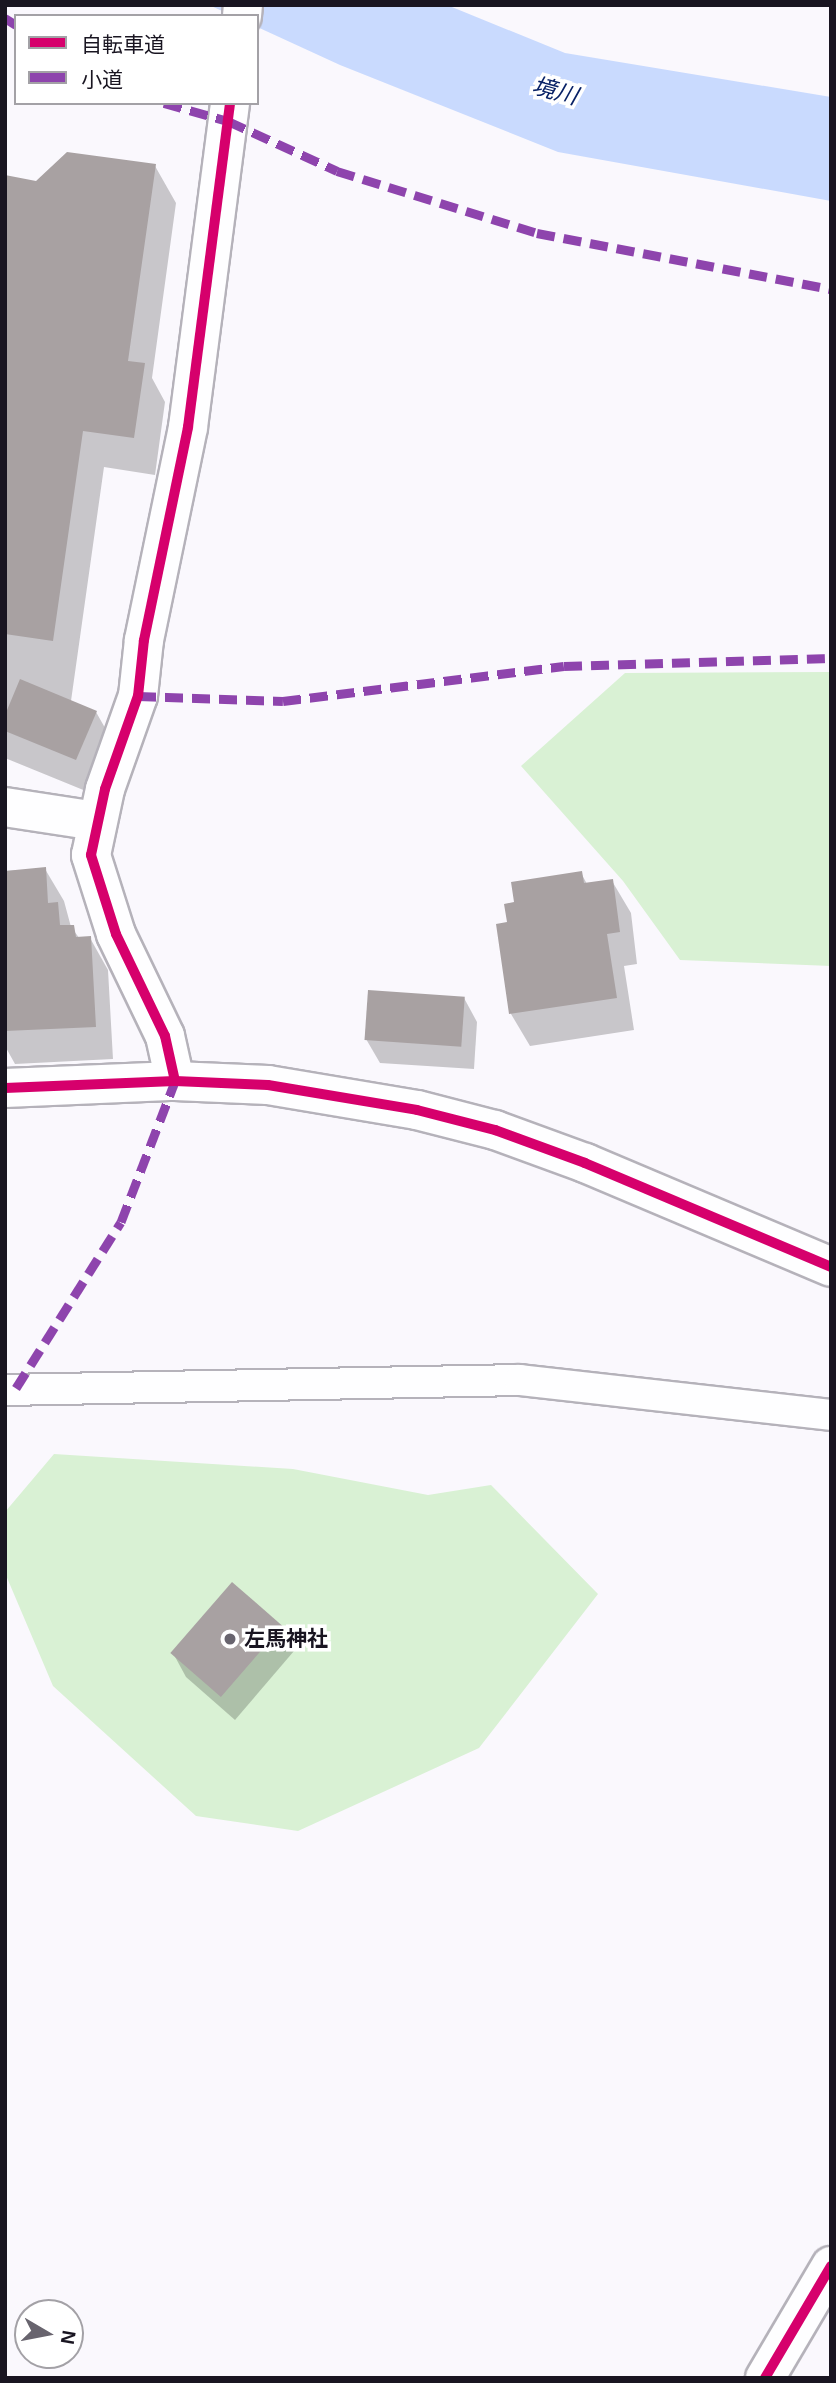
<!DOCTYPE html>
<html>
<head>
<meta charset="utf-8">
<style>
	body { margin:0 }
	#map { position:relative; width:836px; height:2383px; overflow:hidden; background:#faf8fd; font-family:Helvetica,"Noto Sans JP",sans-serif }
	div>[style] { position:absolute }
	.green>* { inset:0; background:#d9f1d4 }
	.water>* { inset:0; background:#c9dafe }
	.shadow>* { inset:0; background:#0003 }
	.building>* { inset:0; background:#a8a1a2; transform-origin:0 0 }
	.roads { filter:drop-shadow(2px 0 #b5b2ba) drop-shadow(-2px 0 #b5b2ba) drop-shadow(0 2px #b5b2ba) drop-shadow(0 -2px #b5b2ba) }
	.service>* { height:30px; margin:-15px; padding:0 15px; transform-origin:15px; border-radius:15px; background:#fefeff }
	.minor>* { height:38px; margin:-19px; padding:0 19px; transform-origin:19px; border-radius:19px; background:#fefeff }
	.tertiary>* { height:38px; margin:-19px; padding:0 19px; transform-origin:19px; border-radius:19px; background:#fefeff }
	.quiet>* { height:9px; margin-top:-4.5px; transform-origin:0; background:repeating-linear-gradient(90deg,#8e44ad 0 18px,transparent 0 27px) }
	.cycleway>* { height:10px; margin:-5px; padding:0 5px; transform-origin:5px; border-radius:5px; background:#d6006c }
	.dots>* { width:19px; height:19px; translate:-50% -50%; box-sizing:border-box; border:4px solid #fff; border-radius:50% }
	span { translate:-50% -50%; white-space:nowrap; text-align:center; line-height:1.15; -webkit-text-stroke:7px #fff; paint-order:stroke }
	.poi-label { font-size:21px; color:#191521; font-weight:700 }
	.left { translate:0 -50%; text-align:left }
	.water-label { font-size:23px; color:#082166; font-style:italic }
	.frame { position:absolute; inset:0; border:7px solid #191521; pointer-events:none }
	.legend { position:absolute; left:14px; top:14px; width:245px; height:91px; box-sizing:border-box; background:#fff; border:2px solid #a3a1a6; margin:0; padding:9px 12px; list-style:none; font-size:21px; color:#191521 }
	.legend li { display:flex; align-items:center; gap:14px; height:35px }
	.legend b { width:35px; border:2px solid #a3a1a6 }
	.north { position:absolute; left:14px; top:2299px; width:70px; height:70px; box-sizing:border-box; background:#fff; border:2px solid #a3a1a6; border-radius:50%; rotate:100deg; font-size:19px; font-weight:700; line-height:28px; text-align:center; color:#191521 }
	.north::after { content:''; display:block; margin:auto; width:24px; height:32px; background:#68646e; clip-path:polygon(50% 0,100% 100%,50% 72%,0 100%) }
</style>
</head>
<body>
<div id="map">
	<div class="green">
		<div style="clip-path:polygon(831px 672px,831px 966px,680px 960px,623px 881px,521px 766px,625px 673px)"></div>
		<div style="clip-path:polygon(54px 1454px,293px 1469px,428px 1495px,491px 1485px,598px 1594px,479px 1748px,298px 1831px,196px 1816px,53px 1686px,5px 1573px,5px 1512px)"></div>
	</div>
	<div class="water">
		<div style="clip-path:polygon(209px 5px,447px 5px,565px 53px,831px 97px,831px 201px,558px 152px,340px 65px)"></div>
	</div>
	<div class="shadow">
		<div style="clip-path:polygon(155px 166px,176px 203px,152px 378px,165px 402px,155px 475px,104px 467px,71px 701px,96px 712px,117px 749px,98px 796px,5px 758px,5px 177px,37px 182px)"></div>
		<div style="clip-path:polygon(45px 869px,64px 901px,71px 927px,80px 939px,90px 938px,108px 970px,113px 1059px,15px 1064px,5px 1046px,5px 871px)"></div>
		<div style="clip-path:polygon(581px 873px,587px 884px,612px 881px,631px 913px,637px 964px,624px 966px,634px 1030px,530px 1046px,511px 1014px,498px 926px,509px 924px,516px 904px)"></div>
		<div style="clip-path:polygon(464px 998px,477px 1022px,474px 1069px,380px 1063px,366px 1039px)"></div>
		<div style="clip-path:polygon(281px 1627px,294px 1651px,235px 1720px,186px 1677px,173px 1653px)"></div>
	</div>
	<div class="building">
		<div style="clip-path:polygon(67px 152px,156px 164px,128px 361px,145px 363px,134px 438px,83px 431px,53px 641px,5px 634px,5px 175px,36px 181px)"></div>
		<div style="clip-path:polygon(20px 679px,97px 711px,76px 760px,5px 731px,5px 715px)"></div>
		<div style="clip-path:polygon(46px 867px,48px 903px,58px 902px,60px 925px,74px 925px,76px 937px,91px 936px,96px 1027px,5px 1031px,5px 871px)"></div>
		<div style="clip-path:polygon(582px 871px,584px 883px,613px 879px,620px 932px,607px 934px,617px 998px,509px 1014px,496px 924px,507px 922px,504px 904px,514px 902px,511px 882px)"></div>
		<div style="left:368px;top:990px;width:97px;height:50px;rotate:4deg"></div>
		<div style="left:232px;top:1582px;width:67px;height:94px;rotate:41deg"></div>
	</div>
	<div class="roads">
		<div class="service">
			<div style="left:5px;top:1390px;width:515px;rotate:-1.11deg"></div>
			<div style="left:520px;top:1380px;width:313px;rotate:6.4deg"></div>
		</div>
		<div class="minor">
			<div style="left:242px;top:16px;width:11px;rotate:-85deg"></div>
			<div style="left:5px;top:807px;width:93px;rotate:8.7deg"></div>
			<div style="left:175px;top:1081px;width:46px;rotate:-102.5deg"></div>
			<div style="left:165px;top:1036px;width:113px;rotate:-115.7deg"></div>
			<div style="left:116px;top:934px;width:83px;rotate:-107.6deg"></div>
			<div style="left:91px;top:855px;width:67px;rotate:-78deg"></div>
			<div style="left:105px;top:789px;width:99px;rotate:-70.5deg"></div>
			<div style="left:138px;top:696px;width:56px;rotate:-83.9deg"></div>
			<div style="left:144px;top:640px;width:217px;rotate:-78.3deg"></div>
			<div style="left:188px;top:427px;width:327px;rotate:-82.6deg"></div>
		</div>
		<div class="tertiary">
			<div style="left:5px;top:1088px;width:170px;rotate:-2.4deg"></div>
			<div style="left:175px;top:1081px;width:93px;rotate:2.5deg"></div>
			<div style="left:268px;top:1085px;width:151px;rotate:9.5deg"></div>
			<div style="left:417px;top:1110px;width:81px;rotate:14.4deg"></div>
			<div style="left:495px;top:1130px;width:96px;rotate:20.1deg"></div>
			<div style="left:585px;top:1163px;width:267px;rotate:22.9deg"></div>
			<div style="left:765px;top:2378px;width:130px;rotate:-59.5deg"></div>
		</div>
	</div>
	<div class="quiet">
		<div style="left:5px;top:18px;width:13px;rotate:32deg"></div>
		<div style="left:164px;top:103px;width:66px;rotate:15.7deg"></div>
		<div style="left:228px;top:121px;width:120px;rotate:24.6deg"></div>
		<div style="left:337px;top:171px;width:209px;rotate:17.2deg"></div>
		<div style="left:537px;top:233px;width:299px;rotate:10.8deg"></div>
		<div style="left:138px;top:696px;width:145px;rotate:2deg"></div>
		<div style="left:283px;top:701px;width:283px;rotate:-7.1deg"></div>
		<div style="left:564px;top:666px;width:267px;rotate:-1.7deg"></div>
		<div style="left:16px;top:1388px;width:196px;rotate:-57.7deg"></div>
		<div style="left:121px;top:1222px;width:151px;rotate:-69deg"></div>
	</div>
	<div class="cycleway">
		<div style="left:175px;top:1081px;width:46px;rotate:-102.5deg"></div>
		<div style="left:165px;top:1036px;width:113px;rotate:-115.7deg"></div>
		<div style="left:116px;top:934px;width:83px;rotate:-107.6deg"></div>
		<div style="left:91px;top:855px;width:67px;rotate:-78deg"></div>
		<div style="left:105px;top:789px;width:99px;rotate:-70.5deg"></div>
		<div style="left:138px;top:696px;width:56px;rotate:-83.9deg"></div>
		<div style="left:144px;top:640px;width:217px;rotate:-78.3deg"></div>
		<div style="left:188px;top:427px;width:327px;rotate:-82.6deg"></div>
		<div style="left:5px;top:1088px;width:170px;rotate:-2.4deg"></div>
		<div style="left:175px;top:1081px;width:93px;rotate:2.5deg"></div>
		<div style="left:268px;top:1085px;width:151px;rotate:9.5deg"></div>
		<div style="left:417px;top:1110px;width:81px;rotate:14.4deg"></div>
		<div style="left:495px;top:1130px;width:96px;rotate:20.1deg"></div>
		<div style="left:585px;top:1163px;width:267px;rotate:22.9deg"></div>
		<div style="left:765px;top:2378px;width:130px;rotate:-59.5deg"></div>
	</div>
	<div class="dots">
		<div style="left:230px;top:1639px;background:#68646e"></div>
	</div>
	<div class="poi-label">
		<span class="left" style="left:244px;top:1639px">左馬神社</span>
	</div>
	<div class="water-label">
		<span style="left:555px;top:91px;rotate:15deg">境川</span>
	</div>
	<div class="frame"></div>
	<ul class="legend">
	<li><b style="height:9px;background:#d6006c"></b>自転車道</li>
	<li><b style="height:9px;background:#8e44ad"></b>小道</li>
	</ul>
	<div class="north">N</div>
</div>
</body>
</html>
